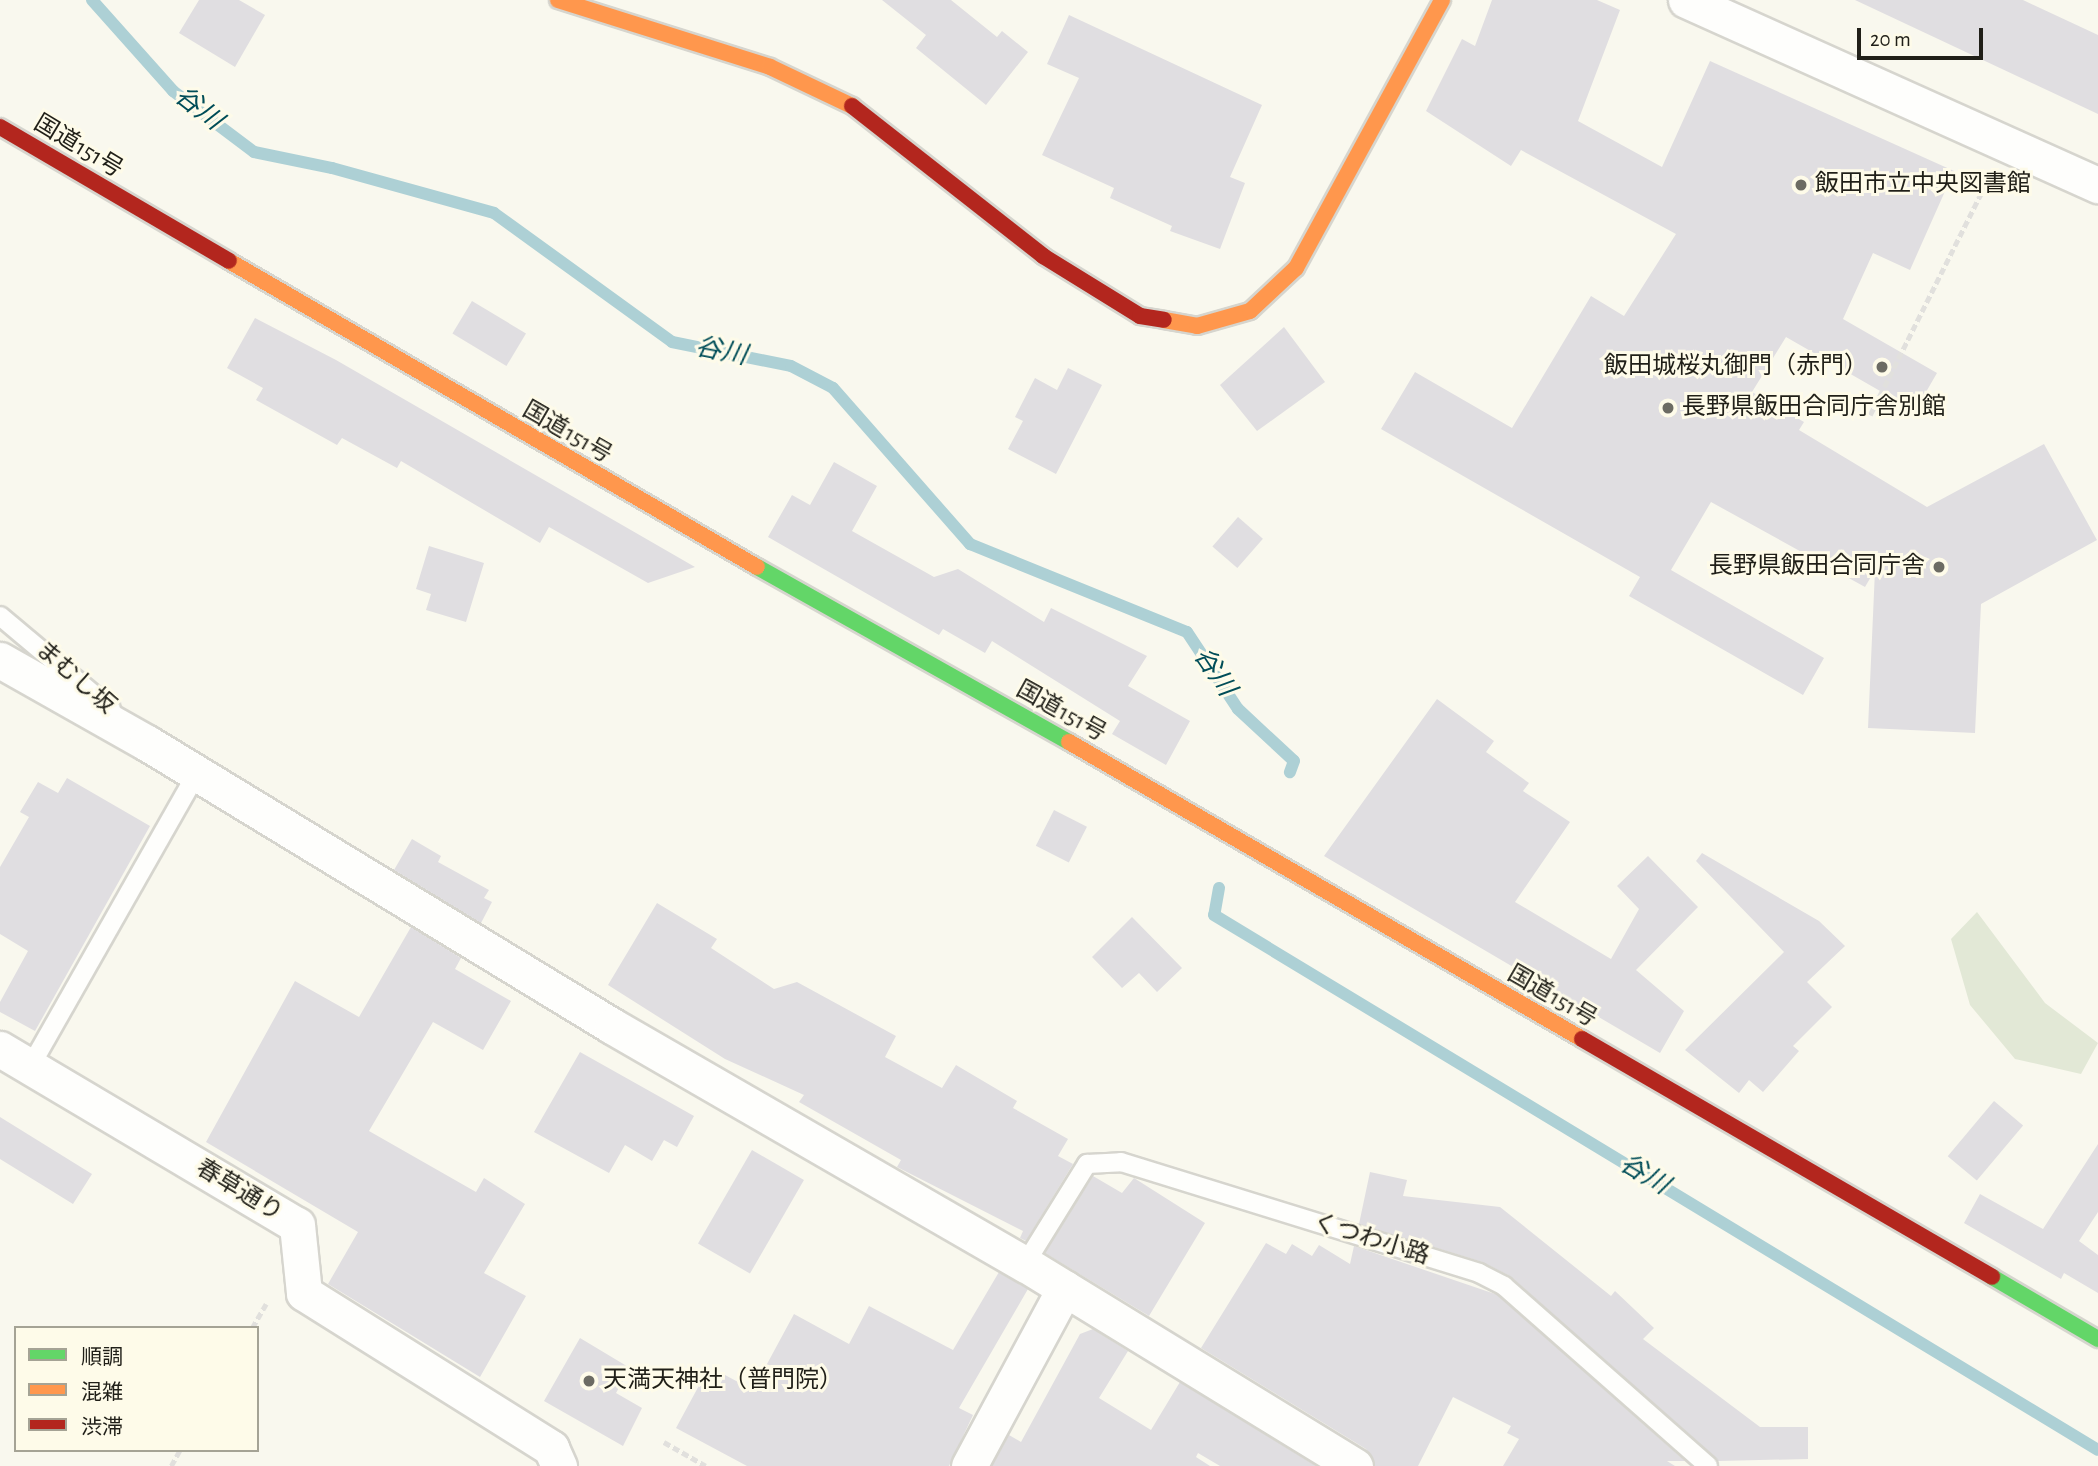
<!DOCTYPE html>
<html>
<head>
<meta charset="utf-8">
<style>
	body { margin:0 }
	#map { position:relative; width:2098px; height:1466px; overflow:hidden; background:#f9f8ee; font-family:"Alegreya Sans","Noto Sans JP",sans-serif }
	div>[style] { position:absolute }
	.green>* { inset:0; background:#e2e8d6 }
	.stream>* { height:12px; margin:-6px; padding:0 6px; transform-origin:6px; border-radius:6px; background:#add0d5 }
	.building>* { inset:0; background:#e0dee1; transform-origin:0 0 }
	.path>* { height:4.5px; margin-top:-2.25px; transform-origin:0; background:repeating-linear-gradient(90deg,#e1e0dd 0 7px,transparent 0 10.5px) }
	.roads { filter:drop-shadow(2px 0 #d6d5ce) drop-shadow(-2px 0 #d6d5ce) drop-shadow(0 2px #d6d5ce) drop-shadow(0 -2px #d6d5ce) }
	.lane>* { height:18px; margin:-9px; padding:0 9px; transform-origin:9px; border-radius:9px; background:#fefefc }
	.street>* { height:35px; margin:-17.5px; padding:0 17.5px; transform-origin:17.5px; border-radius:17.5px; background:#fefefc }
	.fast>* { height:16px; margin:-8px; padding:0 8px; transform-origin:8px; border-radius:8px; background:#63d668 }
	.slow>* { height:16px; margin:-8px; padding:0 8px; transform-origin:8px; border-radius:8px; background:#ff974d }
	.jam>* { height:16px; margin:-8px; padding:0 8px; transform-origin:8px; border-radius:8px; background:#b3261e }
	.dots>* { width:19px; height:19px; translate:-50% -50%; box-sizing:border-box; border:4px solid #fefbe9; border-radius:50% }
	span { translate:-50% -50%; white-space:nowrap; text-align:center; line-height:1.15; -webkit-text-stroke:6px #fefbe9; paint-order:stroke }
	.street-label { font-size:24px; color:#201f18 }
	.poi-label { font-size:24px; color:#201f18 }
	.left { translate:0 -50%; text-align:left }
	.right { translate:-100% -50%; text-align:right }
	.water-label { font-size:26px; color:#004d58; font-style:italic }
	.legend { position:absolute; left:14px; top:1326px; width:245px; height:126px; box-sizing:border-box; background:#fefbe9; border:2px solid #a5a395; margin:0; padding:9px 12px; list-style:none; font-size:21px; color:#201f18 }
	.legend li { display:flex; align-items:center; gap:14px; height:35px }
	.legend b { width:35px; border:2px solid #a5a395 }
	.scale { position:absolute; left:1857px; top:28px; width:126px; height:32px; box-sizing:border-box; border:4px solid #201f18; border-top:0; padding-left:9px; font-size:21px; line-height:24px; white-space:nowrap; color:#201f18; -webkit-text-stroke:5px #fefbe9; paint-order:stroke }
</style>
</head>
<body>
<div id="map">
	<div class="green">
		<div style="clip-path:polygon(1977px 912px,2045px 1003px,2098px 1043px,2081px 1074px,2015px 1059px,1970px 1005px,1951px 939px)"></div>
	</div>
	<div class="stream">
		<div style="left:92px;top:0;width:122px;rotate:48.3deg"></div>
		<div style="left:173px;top:91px;width:101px;rotate:37deg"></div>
		<div style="left:254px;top:152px;width:80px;rotate:11.6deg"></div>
		<div style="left:332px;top:168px;width:168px;rotate:15.5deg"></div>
		<div style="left:494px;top:213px;width:220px;rotate:35.9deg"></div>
		<div style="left:672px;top:342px;width:121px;rotate:11.4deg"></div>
		<div style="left:791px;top:366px;width:47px;rotate:27.6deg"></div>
		<div style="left:833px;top:388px;width:208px;rotate:48.7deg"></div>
		<div style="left:970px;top:544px;width:234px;rotate:22.1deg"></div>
		<div style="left:1187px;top:632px;width:92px;rotate:56.5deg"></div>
		<div style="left:1238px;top:709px;width:76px;rotate:42.9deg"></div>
		<div style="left:1294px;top:761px;width:12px;rotate:110deg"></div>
		<div style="left:1219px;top:888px;width:27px;rotate:100deg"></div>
		<div style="left:1214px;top:915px;width:1033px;rotate:31.18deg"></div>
	</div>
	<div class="building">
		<div style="clip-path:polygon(199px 0,239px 0,265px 15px,235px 67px,179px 33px)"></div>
		<div style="clip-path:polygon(882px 0,951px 0,997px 37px,1002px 31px,1028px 52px,986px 105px,916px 48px,926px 35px)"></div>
		<div style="clip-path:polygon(1492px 0,1597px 0,1620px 10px,1578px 121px,1662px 167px,1710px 61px,1954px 171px,1910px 270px,1873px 253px,1843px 319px,1937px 373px,1915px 411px,1786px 337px,1752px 392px,1804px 422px,1799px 430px,1927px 507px,2044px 444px,2097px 540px,1981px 604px,1975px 733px,1868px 728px,1875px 570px,1865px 587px,1711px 502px,1671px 570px,1824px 658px,1803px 695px,1629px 596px,1640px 577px,1381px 429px,1415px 372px,1512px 428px,1591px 296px,1624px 316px,1676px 234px,1521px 150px,1511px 166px,1426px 111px,1462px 39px,1475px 46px)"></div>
		<div style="clip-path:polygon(1855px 0,2023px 0,2098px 35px,2098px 114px)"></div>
		<div style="clip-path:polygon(1069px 15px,1262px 105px,1230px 177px,1245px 183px,1220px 249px,1170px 231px,1172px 226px,1110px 198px,1114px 188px,1042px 155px,1079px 78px,1047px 64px)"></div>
		<div style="left:472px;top:301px;width:63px;height:38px;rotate:31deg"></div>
		<div style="clip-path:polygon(255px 318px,336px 360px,695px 567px,648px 583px,549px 527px,540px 543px,401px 461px,397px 468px,342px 438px,337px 445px,256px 400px,263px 388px,227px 368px)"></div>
		<div style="clip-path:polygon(1284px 327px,1325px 382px,1257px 431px,1220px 385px)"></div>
		<div style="clip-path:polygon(1068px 368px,1102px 385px,1056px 474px,1008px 449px,1023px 421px,1015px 417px,1035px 378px,1057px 390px)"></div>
		<div style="clip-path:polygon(834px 462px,877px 486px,852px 531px,934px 577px,958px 569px,1044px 622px,1051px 608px,1147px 656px,1128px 686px,1190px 721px,1166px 765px,1112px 734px,1120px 721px,992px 641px,985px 653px,943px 629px,939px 635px,768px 537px,792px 495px,810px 505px)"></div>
		<div style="left:1238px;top:517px;width:33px;height:39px;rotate:41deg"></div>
		<div style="clip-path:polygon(429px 546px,484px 563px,466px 622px,426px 610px,431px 594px,416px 589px)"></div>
		<div style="clip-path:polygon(1437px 699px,1494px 741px,1486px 752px,1529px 783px,1523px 791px,1570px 822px,1515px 902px,1611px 959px,1639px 909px,1617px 886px,1648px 856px,1698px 907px,1636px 970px,1684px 1011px,1660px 1053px,1324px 856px)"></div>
		<div style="clip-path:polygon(67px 778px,150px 826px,35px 1031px,0 1012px,0 1002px,28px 951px,0 934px,0 867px,29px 817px,20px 812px,38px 782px,58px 793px)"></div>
		<div style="left:1054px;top:810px;width:37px;height:40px;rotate:27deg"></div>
		<div style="clip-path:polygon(412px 839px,441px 856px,438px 862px,489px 890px,484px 898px,492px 902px,481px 923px,394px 870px)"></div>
		<div style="clip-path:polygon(1702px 853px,1819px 921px,1845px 946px,1807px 982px,1832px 1007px,1793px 1046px,1799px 1051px,1763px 1092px,1749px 1080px,1739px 1093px,1685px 1050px,1784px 952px,1696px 861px)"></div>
		<div style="clip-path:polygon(657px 903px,717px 939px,711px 948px,774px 989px,797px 982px,896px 1036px,885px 1057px,942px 1088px,956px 1065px,1017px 1101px,1013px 1108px,1068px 1139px,1058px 1156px,1073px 1164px,1026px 1241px,1020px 1238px,1023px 1231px,897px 1167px,901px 1160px,799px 1102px,804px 1095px,725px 1059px,608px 985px)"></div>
		<div style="clip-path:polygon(1132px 917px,1182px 968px,1157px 992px,1139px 973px,1122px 988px,1092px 957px)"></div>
		<div style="clip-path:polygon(411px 927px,461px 958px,455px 969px,511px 1001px,483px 1050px,433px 1022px,369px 1131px,476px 1192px,484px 1178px,525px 1204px,484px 1273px,526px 1296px,480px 1377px,328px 1284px,358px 1232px,206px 1142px,295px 981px,359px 1017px)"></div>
		<div style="clip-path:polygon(580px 1052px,694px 1116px,677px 1147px,664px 1140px,652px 1161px,625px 1145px,609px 1173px,534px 1132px)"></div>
		<div style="left:1994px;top:1101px;width:38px;height:72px;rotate:40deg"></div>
		<div style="clip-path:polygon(0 1117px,92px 1174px,73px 1204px,0 1159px)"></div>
		<div style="clip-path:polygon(2098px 1144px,2098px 1212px,2079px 1241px,2098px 1255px,2098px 1293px,2064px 1273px,2061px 1279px,1964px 1223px,1980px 1194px,2043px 1229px)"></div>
		<div style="left:752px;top:1150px;width:60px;height:108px;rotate:30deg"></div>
		<div style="clip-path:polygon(1370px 1172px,1407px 1180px,1403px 1196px,1500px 1207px,1611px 1296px,1615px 1291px,1654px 1328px,1643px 1339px,1760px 1427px,1808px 1427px,1808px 1459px,1718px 1461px,1510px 1276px,1482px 1262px,1359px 1224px)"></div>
		<div style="clip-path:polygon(1093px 1176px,1122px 1193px,1134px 1178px,1205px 1223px,1149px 1316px,1045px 1253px)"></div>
		<div style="clip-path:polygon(1266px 1243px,1286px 1254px,1292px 1244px,1312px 1256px,1319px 1245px,1350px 1264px,1354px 1246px,1498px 1295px,1685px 1461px,1667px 1461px,1675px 1466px,1503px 1466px,1519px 1439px,1507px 1433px,1511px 1426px,1453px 1397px,1418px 1466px,1375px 1466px,1366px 1449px,1201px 1348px)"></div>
		<div style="clip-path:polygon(999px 1272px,1028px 1289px,959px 1408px,973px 1415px,949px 1466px,747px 1466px,676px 1428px,702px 1380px,718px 1388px,725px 1375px,753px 1390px,794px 1314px,849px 1344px,869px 1306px,953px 1350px)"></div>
		<div style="clip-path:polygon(1093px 1329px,1128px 1351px,1099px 1398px,1151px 1430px,1180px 1382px,1316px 1466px,1220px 1466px,1198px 1453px,1196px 1457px,1210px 1466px,992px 1466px,1009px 1435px,1021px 1442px,1080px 1334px)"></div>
		<div style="clip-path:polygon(580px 1338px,630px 1368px,616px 1393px,642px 1408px,623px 1446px,544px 1401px)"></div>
	</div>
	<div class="path">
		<div style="left:1870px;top:415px;width:266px;rotate:-63.4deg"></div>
		<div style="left:252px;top:1328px;width:28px;rotate:-60deg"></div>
		<div style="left:664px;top:1442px;width:48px;rotate:29.7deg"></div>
		<div style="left:171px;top:1466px;width:18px;rotate:-61deg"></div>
	</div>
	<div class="roads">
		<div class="lane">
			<div style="left:0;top:616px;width:145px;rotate:40deg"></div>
			<div style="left:30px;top:1067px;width:338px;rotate:-60.4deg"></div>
			<div style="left:1025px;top:1264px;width:118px;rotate:-58.2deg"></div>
			<div style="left:1087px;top:1164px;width:34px;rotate:-3deg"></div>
			<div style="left:1121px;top:1162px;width:375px;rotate:17.2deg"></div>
			<div style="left:1479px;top:1273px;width:28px;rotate:27deg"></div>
			<div style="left:1504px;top:1286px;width:272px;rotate:41.4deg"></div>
		</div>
		<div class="street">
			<div style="left:1686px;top:0;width:452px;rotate:24.2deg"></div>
			<div style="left:0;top:660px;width:169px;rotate:29.5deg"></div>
			<div style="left:147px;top:743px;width:544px;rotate:31.32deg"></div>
			<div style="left:612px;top:1026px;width:477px;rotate:30deg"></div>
			<div style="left:1025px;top:1264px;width:387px;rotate:31.5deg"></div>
			<div style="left:0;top:1049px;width:345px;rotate:30.7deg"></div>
			<div style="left:297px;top:1225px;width:68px;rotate:84.1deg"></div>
			<div style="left:304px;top:1293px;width:292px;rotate:32.1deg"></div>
			<div style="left:551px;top:1448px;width:20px;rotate:66deg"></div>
			<div style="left:969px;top:1466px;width:202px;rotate:-61.7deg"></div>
		</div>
		<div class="fast">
			<div style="left:757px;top:567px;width:358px;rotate:29.3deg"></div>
			<div style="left:1992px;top:1277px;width:123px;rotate:30.3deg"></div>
		</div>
		<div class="slow">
			<div style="left:558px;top:0;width:222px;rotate:17.5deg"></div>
			<div style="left:770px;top:67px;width:91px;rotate:25.4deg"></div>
			<div style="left:229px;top:261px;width:610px;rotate:30.09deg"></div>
			<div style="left:1164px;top:320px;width:34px;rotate:10deg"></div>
			<div style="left:1197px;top:326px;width:55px;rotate:-15.8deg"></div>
			<div style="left:1250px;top:311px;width:63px;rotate:-43.1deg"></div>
			<div style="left:1296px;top:268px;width:305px;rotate:-61.4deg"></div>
			<div style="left:1069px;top:742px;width:593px;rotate:30.07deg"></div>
		</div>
		<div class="jam">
			<div style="left:852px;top:106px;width:243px;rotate:38.1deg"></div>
			<div style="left:1043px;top:256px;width:114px;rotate:31.7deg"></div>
			<div style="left:1140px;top:316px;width:24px;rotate:9deg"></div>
			<div style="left:0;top:127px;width:265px;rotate:30.3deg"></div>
			<div style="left:1582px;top:1039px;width:474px;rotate:30.1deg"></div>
		</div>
	</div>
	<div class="dots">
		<div style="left:1801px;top:185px;background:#6c6b63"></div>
		<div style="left:1882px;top:367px;background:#6c6b63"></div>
		<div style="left:1668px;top:408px;background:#6c6b63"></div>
		<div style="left:1939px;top:567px;background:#6c6b63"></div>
		<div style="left:589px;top:1381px;background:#6c6b63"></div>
	</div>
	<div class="street-label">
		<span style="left:78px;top:147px;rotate:31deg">国道151号</span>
		<span style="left:567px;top:433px;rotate:30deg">国道151号</span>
		<span style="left:75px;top:678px;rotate:41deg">まむし坂</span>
		<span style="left:1061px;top:712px;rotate:29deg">国道151号</span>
		<span style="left:1552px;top:997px;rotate:30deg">国道151号</span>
		<span style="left:239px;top:1191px;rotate:31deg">春草通り</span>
		<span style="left:1371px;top:1240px;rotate:17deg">くつわ小路</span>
	</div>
	<div class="poi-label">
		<span class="left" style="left:1815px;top:185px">飯田市立中央図書館</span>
		<span class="right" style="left:1868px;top:367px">飯田城桜丸御門（赤門）</span>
		<span class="left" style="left:1682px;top:408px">長野県飯田合同庁舎別館</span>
		<span class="right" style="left:1925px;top:567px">長野県飯田合同庁舎</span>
		<span class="left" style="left:603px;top:1381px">天満天神社（普門院）</span>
	</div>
	<div class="water-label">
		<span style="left:198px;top:109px;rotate:38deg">谷川</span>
		<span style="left:721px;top:352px;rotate:11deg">谷川</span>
		<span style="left:1214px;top:672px;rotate:56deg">谷川</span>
		<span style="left:1644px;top:1175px;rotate:31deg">谷川</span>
	</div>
	<ul class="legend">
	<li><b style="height:9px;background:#63d668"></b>順調</li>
	<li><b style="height:9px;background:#ff974d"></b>混雑</li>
	<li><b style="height:9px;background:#b3261e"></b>渋滞</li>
	</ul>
	<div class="scale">20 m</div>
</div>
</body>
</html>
